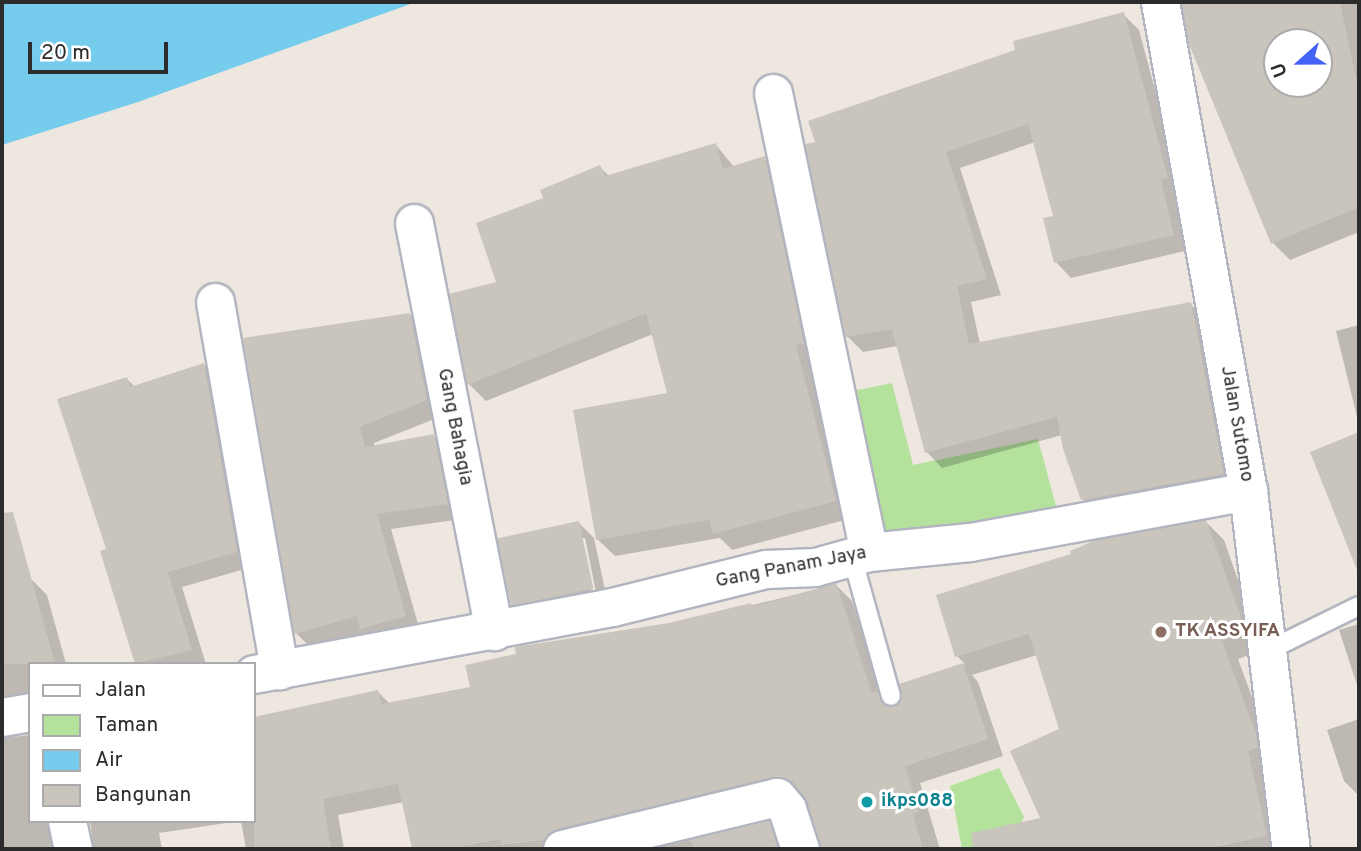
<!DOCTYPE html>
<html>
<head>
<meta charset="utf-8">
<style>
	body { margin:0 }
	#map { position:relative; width:1361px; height:851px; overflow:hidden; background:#ede7df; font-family:Overpass,sans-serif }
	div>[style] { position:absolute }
	.green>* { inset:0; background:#b4e29d }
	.water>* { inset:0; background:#75ccec }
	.shadow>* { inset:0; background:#0003 }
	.building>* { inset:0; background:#c9c5bd; transform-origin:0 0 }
	.roads { filter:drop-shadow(2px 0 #b2b5bf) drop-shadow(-2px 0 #b2b5bf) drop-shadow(0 2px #b2b5bf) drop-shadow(0 -2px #b2b5bf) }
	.lane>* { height:18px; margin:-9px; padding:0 9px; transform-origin:9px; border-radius:9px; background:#fff }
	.street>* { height:37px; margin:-18.5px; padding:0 18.5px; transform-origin:18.5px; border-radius:18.5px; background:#fff }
	.dots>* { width:19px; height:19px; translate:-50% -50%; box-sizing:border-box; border:4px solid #fff; border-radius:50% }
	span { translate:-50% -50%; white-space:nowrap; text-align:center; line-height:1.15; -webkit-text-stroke:6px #fff; paint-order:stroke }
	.street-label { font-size:19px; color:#2c2c2c }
	.education-label { font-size:19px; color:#785e54; font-weight:700 }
	.left { translate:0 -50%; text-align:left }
	.culture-label { font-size:19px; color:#0d838f; font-weight:700 }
	.frame { position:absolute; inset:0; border:4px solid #2c2c2c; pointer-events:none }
	.legend { position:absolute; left:28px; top:662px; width:228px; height:161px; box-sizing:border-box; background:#fff; border:2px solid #ababab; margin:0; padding:9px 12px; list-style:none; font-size:21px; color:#2c2c2c }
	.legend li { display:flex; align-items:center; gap:14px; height:35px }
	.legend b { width:35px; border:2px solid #ababab }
	.north { position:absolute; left:1263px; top:28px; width:70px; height:70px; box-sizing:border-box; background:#fff; border:2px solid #ababab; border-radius:50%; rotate:249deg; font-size:19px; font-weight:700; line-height:28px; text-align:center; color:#2c2c2c }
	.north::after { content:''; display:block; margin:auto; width:24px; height:32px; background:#4363f6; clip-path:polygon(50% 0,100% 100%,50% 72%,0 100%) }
	.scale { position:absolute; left:28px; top:42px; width:140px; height:32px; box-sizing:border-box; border:4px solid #2c2c2c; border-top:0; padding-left:9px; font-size:21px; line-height:24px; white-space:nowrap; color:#2c2c2c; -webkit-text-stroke:5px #fff; paint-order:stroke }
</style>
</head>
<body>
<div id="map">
	<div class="green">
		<div style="clip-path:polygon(892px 383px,913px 465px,1038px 439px,1057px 510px,878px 536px,849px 392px)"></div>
		<div style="clip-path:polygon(999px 768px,1024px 817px,1016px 834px,1019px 849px,962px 849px,950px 786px)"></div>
	</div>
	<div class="water">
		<div style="clip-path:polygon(2px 2px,416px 2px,138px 102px,2px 145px)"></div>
	</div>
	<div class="shadow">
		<div style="clip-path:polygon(evenodd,1183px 2px,1359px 2px,1359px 232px,1290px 260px,1273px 243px,1191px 43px,1183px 2px,1277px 42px,1319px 42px,1319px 84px,1277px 84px,1277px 42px)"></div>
		<div style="clip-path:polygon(1123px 14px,1139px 30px,1183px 194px,1176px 196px,1189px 250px,1071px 278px,1056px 262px,1055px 217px,1035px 142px,960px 168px,1001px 295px,971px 302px,980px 344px,1190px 304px,1206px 320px,1238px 489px,1099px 515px,1083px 499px,1062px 435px,942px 468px,927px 452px,898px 346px,863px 352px,847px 336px,807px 146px)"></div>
		<div style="clip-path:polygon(716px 145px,734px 167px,764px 158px,782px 176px,852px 518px,732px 550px,720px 538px,615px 556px,597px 539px,669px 395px,653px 334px,486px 401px,469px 384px,498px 283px,545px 199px,600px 167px,609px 176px)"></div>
		<div style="clip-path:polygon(410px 315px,425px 330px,442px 416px,374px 443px,375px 447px,433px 436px,449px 452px,462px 519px,391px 529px,420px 631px,377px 643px,366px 633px,311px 648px,296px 633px,245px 340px)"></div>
		<div style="clip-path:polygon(1359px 325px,1359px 425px,1336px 331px)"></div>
		<div style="clip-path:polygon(204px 365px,219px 381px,252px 567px,182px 587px,206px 664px,137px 664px,102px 552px,108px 550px,127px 379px,135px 387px)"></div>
		<div style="clip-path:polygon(1206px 522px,1224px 540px,1260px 643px,1261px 651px,1238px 659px,1273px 754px,1283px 849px,1025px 849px,1020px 824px,1043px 819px,1061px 730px,1037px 655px,972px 675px,978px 682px,1003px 756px,920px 783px,940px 849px,820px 849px,802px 793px,789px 792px,568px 849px,414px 849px,404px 802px,338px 815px,344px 849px,246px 849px,241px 821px,254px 821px,254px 719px,378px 692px,390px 704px,472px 688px,670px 625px,836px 585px,852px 601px,884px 700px,895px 709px,904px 699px,901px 685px,965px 664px,957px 656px)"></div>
		<div style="clip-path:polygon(evenodd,579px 523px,594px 538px,608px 604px,527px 619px,512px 604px,579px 523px,581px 538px,585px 538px,597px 597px,593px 598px,581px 538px)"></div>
		<div style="clip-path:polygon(31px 579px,47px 595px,66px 664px,30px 664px,30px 709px,2px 724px,2px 587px)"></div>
		<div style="clip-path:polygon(1359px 624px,1359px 691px,1339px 630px)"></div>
		<div style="clip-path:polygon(1359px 719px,1359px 796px,1344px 781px,1327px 730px)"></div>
		<div style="clip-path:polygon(30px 735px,30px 821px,73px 821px,65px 849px,2px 849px,2px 738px)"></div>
		<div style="clip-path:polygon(90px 821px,240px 821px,159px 833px,162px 849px,94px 849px)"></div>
		<div style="clip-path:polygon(768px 823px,788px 849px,650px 849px)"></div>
	</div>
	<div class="building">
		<div style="clip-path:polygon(evenodd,1181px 2px,1340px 2px,1359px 92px,1359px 207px,1271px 244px,1189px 44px,1181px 2px,1277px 42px,1319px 42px,1319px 84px,1277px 84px,1277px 42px)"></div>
		<div style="clip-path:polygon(1124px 12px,1168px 178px,1161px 180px,1174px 235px,1054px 263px,1043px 218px,1053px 216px,1028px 124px,946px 152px,987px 279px,957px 286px,969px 344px,1191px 302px,1224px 474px,1081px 500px,1063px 449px,1057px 417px,925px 453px,892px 329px,845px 337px,805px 144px,815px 142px,808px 121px,1015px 50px,1013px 41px)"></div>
		<div style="clip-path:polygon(716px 143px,723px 169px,765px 156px,804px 344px,796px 345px,836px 501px,713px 534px,709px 520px,596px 540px,573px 410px,667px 393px,646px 313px,467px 385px,449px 294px,496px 282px,476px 223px,543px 198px,540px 190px,600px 165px,605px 176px)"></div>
		<div style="clip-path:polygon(410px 313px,427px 400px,360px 427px,365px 447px,434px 434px,448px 504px,377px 514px,406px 616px,360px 629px,357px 616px,294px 634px,243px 338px)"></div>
		<div style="clip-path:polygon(204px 363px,237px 552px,168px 572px,192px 650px,135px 664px,100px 551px,106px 549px,57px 399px,127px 377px,130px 387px)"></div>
		<div style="clip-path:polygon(1359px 432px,1359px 570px,1357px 570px,1310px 452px)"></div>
		<div style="clip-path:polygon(13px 512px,55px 664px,2px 664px,2px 513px)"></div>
		<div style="clip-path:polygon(1206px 520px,1243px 623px,1244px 633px,1222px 641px,1256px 734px,1258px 747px,1248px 751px,1267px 836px,1206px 849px,973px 849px,971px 833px,1040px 818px,1010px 751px,1059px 729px,1029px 634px,955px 657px,936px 595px,1071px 554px,1070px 551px,1096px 540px)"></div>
		<div style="left:579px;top:521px;width:69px;height:84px;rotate:78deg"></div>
		<div style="clip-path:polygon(836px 583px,872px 693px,878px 691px,884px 705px,895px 707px,902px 698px,899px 684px,963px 663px,988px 739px,905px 766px,919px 812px,913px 814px,923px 849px,820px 849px,803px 796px,784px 777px,773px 777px,557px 829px,544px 840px,501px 845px,500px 839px,449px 849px,412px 849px,398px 784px,323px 799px,331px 849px,254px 849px,254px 717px,378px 690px,381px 704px,470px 687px,465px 665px,516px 654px,515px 647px,669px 623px,751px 603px,752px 607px)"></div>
		<div style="clip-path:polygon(769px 821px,778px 849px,694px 849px,690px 840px)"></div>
	</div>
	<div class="roads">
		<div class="lane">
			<div style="left:853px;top:560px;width:141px;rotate:74.4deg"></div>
			<div style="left:1267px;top:651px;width:102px;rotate:-26.1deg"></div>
		</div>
		<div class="street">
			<div style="left:1160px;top:2px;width:497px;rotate:79.8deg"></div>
			<div style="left:1248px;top:491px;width:361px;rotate:83.2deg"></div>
			<div style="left:773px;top:93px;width:469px;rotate:78.2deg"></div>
			<div style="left:414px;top:223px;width:416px;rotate:78.9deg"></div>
			<div style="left:215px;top:302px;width:374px;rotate:80.1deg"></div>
			<div style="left:254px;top:674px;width:364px;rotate:-10.6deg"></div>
			<div style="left:612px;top:607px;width:159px;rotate:-13.9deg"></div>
			<div style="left:766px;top:569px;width:49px;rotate:-2.3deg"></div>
			<div style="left:815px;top:567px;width:56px;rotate:-15.5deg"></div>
			<div style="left:869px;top:552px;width:101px;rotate:-5.7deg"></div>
			<div style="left:970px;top:542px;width:283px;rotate:-10.4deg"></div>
			<div style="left:2px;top:717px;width:28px;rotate:-10deg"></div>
			<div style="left:67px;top:821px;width:29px;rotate:78deg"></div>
			<div style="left:562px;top:849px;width:221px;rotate:-13.6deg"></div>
			<div style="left:777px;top:797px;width:16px;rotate:50deg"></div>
			<div style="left:787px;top:809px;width:42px;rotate:72deg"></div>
		</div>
	</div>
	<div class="dots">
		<div style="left:1161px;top:632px;background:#8d6e63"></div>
		<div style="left:867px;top:802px;background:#0f9aa8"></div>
	</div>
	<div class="street-label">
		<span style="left:1236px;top:424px;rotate:80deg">Jalan Sutomo</span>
		<span style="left:454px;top:427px;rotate:79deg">Gang Bahagia</span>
		<span style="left:791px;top:568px;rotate:-11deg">Gang Panam Jaya</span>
	</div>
	<div class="education-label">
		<span class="left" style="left:1175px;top:632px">TK ASSYIFA</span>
	</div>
	<div class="culture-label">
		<span class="left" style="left:881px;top:802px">ikps088</span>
	</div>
	<div class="frame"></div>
	<ul class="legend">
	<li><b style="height:9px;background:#fff"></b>Jalan</li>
	<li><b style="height:19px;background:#b4e29d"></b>Taman</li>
	<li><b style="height:19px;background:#75ccec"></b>Air</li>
	<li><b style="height:19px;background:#c9c5bd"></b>Bangunan</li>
	</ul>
	<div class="north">U</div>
	<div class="scale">20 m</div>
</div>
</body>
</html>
